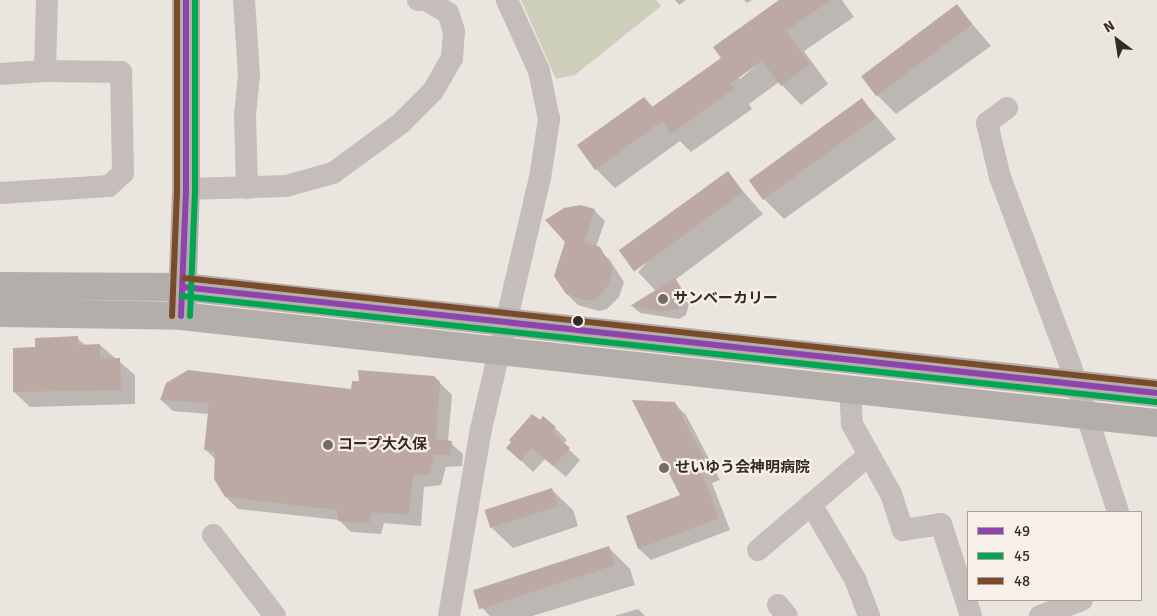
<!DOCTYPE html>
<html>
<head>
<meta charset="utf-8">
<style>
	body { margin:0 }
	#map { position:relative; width:1157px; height:616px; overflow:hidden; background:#ebe5e0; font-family:Signika,"Noto Sans JP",sans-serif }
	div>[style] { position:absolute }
	.green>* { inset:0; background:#cdcfbb }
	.shadow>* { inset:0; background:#0003 }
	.building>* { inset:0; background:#bda9a3; transform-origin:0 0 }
	.street>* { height:22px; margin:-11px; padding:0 11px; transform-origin:11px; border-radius:11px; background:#c4bdb9 }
	.secondary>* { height:28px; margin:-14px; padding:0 14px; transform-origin:14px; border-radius:14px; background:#b4aeaa }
	.bus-1>* { height:6px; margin:-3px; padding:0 3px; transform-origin:3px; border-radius:3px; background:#8e44ad }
	.bus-2>* { height:6px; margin:-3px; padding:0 3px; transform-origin:3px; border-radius:3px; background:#00a651 }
	.bus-3>* { height:6px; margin:-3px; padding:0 3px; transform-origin:3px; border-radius:3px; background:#7a4b2a }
	.dots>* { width:14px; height:14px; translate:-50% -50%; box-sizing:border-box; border:2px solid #f8efe8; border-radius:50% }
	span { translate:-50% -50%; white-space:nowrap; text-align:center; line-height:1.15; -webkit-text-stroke:4.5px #f8efe8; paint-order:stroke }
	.poi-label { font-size:15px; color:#342b28; font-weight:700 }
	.left { translate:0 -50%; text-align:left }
	.legend { position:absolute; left:967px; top:511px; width:175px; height:90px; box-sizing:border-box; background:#f8efe8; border:1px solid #aaa19b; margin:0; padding:6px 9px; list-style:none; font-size:15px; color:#342b28 }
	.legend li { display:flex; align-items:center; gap:10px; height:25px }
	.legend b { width:25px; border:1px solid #aaa19b }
	.north { position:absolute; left:1092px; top:15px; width:50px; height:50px; -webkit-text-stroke:4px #f8efe8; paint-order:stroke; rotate:329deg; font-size:14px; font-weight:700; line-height:20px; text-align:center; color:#342b28 }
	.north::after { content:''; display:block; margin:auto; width:18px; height:22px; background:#342b28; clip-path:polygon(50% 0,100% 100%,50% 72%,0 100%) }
</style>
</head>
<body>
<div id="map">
	<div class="green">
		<div style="clip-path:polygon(521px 0,656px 0,661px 6px,575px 75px,556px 79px)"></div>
	</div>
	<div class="shadow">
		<div style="clip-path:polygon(675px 0,686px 0,679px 5px)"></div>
		<div style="clip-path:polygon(744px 0,752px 0,747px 3px)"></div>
		<div style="clip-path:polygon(evenodd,782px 0,842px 0,854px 17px,804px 51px,828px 84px,801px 105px,779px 82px,749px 104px,752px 109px,691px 152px,680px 141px,615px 188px,596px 169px,644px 98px,653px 107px,722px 58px,782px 0,766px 57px,740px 79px,738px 77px,766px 57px)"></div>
		<div style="clip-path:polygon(957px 6px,991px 46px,896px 114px,876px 94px)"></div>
		<div style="clip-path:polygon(862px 99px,896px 139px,784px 219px,763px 198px)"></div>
		<div style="clip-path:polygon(727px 173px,763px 214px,675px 280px,690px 300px,686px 315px,679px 319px,640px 313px,632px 306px,656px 291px,638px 272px)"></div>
		<div style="clip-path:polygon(594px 210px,605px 221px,596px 247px,610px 260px,624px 282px,619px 297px,607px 309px,599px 311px,578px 305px,567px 294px)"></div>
		<div style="clip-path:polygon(77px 338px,86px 346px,100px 345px,135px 375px,135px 404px,30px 407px,14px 392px,37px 348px)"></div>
		<div style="clip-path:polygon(434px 377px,452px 395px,448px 441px,463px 454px,462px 466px,446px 467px,441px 485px,424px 487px,421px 526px,384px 523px,381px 534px,351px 532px,339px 520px,238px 509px,226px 497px,216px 460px,206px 450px,209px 414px,173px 411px,161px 400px,352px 390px)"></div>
		<div style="clip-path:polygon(674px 403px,686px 415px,720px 480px,712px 483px,730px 530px,651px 560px,639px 549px,627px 517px,682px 496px)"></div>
		<div style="clip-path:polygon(540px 422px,555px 428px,567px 440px,563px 444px,580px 460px,566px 477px,545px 459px,533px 472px,508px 448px)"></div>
		<div style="clip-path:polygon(552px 490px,573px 510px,578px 526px,513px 548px,492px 528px)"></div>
		<div style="clip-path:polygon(609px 548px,630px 569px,635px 585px,532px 616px,490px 616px,479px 605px)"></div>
		<div style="clip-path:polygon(638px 609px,645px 616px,614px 616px)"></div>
	</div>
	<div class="building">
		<div style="clip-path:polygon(779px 0,831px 0,786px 31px,810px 64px,781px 86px,762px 61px,730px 84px,734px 89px,671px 134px,662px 121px,595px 170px,577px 145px,644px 97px,652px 107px,721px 58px,713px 47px)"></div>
		<div style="left:957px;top:4px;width:25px;height:120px;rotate:53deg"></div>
		<div style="left:862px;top:98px;width:24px;height:140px;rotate:54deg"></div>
		<div style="left:728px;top:171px;width:26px;height:135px;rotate:54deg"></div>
		<div style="clip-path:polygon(580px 205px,595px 209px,584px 242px,600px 247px,613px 270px,608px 286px,596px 299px,587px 301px,566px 294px,554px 276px,565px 242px,545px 220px,564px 208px)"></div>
		<div style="clip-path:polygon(675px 278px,683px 291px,679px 308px,663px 312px,630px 306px)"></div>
		<div style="clip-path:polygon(78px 336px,78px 345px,100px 344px,100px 359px,120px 358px,121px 390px,13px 392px,13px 348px,35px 347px,35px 338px)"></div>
		<div style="clip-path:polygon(188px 370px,351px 389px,352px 381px,359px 381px,358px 370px,434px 376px,440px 382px,436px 439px,452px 441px,451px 455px,434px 455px,430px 474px,413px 475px,409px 515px,372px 512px,369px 523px,338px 521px,337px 510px,225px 497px,214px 479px,215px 451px,204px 450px,209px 403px,160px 400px,166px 383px)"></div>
		<div style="clip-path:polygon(632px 400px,675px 402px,709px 468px,701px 471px,719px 518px,638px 549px,626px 516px,680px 495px)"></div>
		<div style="clip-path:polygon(532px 414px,540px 420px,543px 416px,556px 427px,552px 432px,570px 448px,553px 466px,532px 448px,521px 461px,506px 448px,511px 442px,509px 440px)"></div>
		<div style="left:552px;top:488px;width:19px;height:71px;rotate:72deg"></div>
		<div style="left:609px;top:546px;width:20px;height:143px;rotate:72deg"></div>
	</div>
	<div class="street">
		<div style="left:244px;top:0;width:75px;rotate:86.2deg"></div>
		<div style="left:249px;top:75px;width:40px;rotate:95.7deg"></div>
		<div style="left:245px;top:115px;width:73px;rotate:88.4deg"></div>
		<div style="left:0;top:74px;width:45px;rotate:-3.8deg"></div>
		<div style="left:45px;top:71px;width:71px;rotate:-88.4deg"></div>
		<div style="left:1007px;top:108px;width:25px;rotate:143deg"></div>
		<div style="left:987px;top:123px;width:56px;rotate:76.5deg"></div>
		<div style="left:1000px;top:177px;width:203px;rotate:69.5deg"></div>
		<div style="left:1071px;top:367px;width:152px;rotate:72deg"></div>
		<div style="left:186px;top:189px;width:100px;rotate:-1.7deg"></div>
		<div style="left:286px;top:186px;width:49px;rotate:-15.5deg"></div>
		<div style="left:333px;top:173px;width:84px;rotate:-36.3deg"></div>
		<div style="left:401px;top:123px;width:45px;rotate:-45deg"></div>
		<div style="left:433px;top:91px;width:38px;rotate:-60deg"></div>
		<div style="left:452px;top:58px;width:27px;rotate:-86deg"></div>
		<div style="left:454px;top:31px;width:19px;rotate:-108deg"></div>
		<div style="left:448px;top:13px;width:26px;rotate:-149deg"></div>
		<div style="left:426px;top:0;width:8px;rotate:180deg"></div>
		<div style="left:0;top:193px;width:109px;rotate:-3.7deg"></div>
		<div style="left:109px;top:186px;width:19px;rotate:-43deg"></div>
		<div style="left:123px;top:173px;width:101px;rotate:-91.1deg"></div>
		<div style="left:121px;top:72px;width:76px;rotate:-179.2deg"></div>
		<div style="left:850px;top:387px;width:37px;rotate:87deg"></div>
		<div style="left:852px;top:424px;width:80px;rotate:60.9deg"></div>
		<div style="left:891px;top:494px;width:38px;rotate:72deg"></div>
		<div style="left:903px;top:530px;width:38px;rotate:-9deg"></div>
		<div style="left:941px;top:524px;width:97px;rotate:71.9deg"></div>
		<div style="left:811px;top:504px;width:87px;rotate:59.6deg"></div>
		<div style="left:855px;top:579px;width:40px;rotate:69deg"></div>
		<div style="left:213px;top:535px;width:102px;rotate:52.6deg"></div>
		<div style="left:758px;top:550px;width:146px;rotate:-40.6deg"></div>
		<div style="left:778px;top:605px;width:14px;rotate:51deg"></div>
		<div style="left:449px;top:616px;width:190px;rotate:-80.3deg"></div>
		<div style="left:481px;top:429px;width:258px;rotate:-76.8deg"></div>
		<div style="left:540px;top:178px;width:60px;rotate:-81.3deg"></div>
		<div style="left:549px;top:119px;width:49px;rotate:-101.8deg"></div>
		<div style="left:539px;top:71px;width:78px;rotate:-114.3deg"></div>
		<div style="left:1040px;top:616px;width:45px;rotate:-20.9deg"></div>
	</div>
	<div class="secondary">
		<div style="left:0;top:286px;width:183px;rotate:0.3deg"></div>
		<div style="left:183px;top:287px;width:980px;rotate:6.21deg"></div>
		<div style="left:182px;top:303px;width:114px;rotate:-88deg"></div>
		<div style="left:186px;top:189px;width:189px;rotate:-90deg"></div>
		<div style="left:0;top:313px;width:181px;rotate:0.9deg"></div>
		<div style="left:181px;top:316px;width:982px;rotate:6.26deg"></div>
	</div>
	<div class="bus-1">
		<div style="left:183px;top:287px;width:980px;rotate:6.21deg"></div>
		<div style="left:181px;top:316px;width:127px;rotate:-87.7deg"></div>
		<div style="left:186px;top:189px;width:189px;rotate:-90deg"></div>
	</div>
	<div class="bus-2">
		<div style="left:182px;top:296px;width:980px;rotate:6.21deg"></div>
		<div style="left:190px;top:316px;width:127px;rotate:-87.7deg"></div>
		<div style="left:195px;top:189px;width:189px;rotate:-90deg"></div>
	</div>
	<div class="bus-3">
		<div style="left:184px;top:278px;width:979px;rotate:6.22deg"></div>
		<div style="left:172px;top:316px;width:127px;rotate:-87.7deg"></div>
		<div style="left:177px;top:189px;width:189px;rotate:-90deg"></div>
	</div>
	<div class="dots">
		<div style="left:663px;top:299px;background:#746c68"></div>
		<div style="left:578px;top:321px;background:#342b28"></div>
		<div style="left:328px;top:445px;background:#746c68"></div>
		<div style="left:664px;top:468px;background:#746c68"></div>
	</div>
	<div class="poi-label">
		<span class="left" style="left:673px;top:299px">サンベーカリー</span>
		<span class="left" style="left:338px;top:445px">コープ大久保</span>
		<span class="left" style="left:675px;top:468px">せいゆう会神明病院</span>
	</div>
	<ul class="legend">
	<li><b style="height:6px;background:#8e44ad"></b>49</li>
	<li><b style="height:6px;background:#00a651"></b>45</li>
	<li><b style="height:6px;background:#7a4b2a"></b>48</li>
	</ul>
	<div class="north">N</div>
</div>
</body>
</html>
